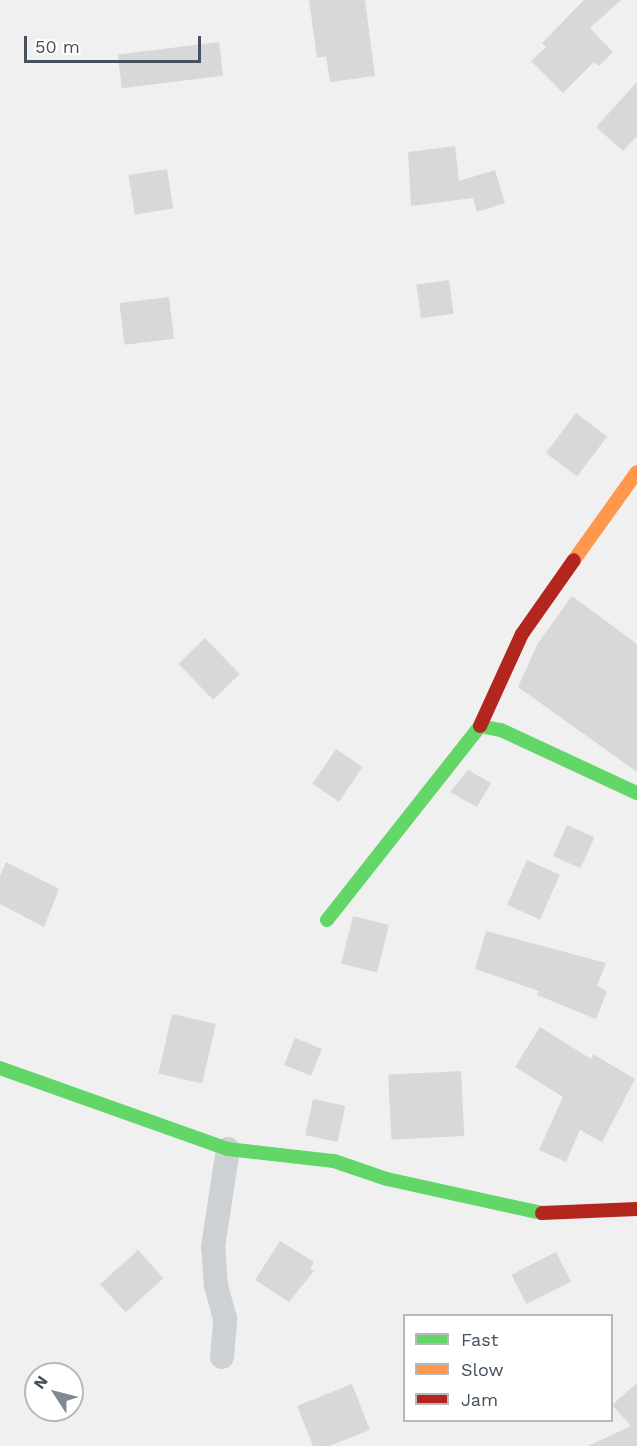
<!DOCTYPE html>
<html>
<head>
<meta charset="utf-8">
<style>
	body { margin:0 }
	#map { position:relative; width:637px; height:1446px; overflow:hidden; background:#f1f0f0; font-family:"Work Sans",sans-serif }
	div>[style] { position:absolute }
	.building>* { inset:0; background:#d8d8da; transform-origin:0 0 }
	.street>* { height:24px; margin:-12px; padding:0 12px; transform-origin:12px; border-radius:12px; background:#ced1d4 }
	.fast>* { height:14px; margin:-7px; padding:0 7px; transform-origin:7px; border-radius:7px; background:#63d668 }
	.slow>* { height:14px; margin:-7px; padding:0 7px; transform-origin:7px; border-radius:7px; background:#ff974d }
	.jam>* { height:14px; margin:-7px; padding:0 7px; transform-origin:7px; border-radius:7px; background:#b3261e }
	span { translate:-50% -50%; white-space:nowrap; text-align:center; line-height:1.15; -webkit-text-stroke:4.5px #fff; paint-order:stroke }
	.legend { position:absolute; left:403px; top:1314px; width:210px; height:108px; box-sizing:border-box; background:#fff; border:2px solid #b5b9bf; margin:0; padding:8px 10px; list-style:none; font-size:18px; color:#46505e }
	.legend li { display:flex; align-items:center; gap:12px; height:30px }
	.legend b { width:30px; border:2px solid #b5b9bf }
	.north { position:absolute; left:24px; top:1362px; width:60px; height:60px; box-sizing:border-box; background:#fff; border:2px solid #b5b9bf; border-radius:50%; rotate:306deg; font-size:16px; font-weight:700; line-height:24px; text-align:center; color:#46505e }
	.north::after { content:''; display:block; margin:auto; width:21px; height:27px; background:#828891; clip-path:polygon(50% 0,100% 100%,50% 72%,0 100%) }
	.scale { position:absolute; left:24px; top:36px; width:177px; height:27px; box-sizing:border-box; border:3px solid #46505e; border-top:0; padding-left:8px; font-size:18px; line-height:21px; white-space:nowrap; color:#46505e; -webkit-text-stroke:4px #fff; paint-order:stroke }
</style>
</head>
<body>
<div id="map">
	<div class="building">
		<div style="clip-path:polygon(309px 0,365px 0,375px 76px,330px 82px,326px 56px,317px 58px)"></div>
		<div style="clip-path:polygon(584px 0,621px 0,590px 28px,613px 52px,599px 66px,594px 62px,563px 93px,531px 61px,546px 47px,542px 43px)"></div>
		<div style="left:219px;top:42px;width:34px;height:102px;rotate:83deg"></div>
		<div style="clip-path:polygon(637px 82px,637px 136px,623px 151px,596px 127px)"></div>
		<div style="clip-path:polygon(455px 146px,459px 181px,495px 170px,505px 203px,477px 212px,473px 198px,411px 206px,408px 152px)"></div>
		<div style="left:167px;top:169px;width:40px;height:39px;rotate:81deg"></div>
		<div style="left:449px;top:280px;width:34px;height:33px;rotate:82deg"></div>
		<div style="left:169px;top:297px;width:42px;height:50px;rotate:83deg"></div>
		<div style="left:576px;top:413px;width:39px;height:50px;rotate:37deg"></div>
		<div style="clip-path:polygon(572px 596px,637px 644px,637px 772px,518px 687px,538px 643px)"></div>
		<div style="left:205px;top:638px;width:50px;height:37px;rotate:46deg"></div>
		<div style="left:336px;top:749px;width:32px;height:42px;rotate:34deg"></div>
		<div style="clip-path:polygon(468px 770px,491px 783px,477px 807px,450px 792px)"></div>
		<div style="left:567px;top:825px;width:30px;height:34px;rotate:24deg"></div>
		<div style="left:527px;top:860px;width:36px;height:49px;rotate:24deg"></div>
		<div style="clip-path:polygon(6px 862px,59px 889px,44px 927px,0 904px,0 876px)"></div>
		<div style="left:353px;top:916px;width:37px;height:49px;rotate:14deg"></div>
		<div style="clip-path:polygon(486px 931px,606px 963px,597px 986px,607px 991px,596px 1019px,537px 995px,539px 991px,475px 969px)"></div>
		<div style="left:172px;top:1014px;width:45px;height:61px;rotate:13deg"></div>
		<div style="clip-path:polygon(540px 1027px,591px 1059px,593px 1054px,635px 1079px,602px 1142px,580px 1130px,566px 1162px,539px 1150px,563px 1097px,515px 1067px)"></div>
		<div style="left:295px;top:1038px;width:29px;height:29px;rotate:22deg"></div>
		<div style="left:461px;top:1071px;width:65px;height:73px;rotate:87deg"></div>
		<div style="left:313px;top:1099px;width:33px;height:37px;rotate:12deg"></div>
		<div style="clip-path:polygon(280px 1241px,314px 1262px,310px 1269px,314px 1271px,289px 1302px,255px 1280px)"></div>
		<div style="left:138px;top:1250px;width:38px;height:51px;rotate:48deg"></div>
		<div style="left:556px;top:1252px;width:33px;height:50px;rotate:63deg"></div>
		<div style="clip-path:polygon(637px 1383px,637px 1446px,588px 1446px,631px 1426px,612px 1405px)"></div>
		<div style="clip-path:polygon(352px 1384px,370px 1430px,329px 1446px,313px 1446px,297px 1406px)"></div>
	</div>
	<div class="street">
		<div style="left:222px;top:1357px;width:38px;rotate:-85deg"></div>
		<div style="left:225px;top:1319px;width:34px;rotate:-105deg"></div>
		<div style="left:216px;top:1286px;width:39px;rotate:-94deg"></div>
		<div style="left:213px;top:1247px;width:99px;rotate:-81.3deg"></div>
	</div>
	<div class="fast">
		<div style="left:327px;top:920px;width:247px;rotate:-51.7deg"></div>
		<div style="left:480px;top:726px;width:21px;rotate:11deg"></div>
		<div style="left:501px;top:730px;width:150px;rotate:24.9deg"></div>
		<div style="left:0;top:1068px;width:242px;rotate:19.6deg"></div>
		<div style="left:228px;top:1149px;width:107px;rotate:6.5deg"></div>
		<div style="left:334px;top:1161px;width:56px;rotate:18.8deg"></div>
		<div style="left:387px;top:1179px;width:159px;rotate:12.4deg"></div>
	</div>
	<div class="slow">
		<div style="left:574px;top:560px;width:108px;rotate:-54.4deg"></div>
	</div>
	<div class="jam">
		<div style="left:480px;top:726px;width:101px;rotate:-65.5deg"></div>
		<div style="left:522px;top:634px;width:90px;rotate:-54.9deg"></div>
		<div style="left:542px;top:1213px;width:95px;rotate:-2.4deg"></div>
	</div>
	<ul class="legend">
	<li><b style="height:8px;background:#63d668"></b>Fast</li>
	<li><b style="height:8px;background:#ff974d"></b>Slow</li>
	<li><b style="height:8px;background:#b3261e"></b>Jam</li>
	</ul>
	<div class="north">N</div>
	<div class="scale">50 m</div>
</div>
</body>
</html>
